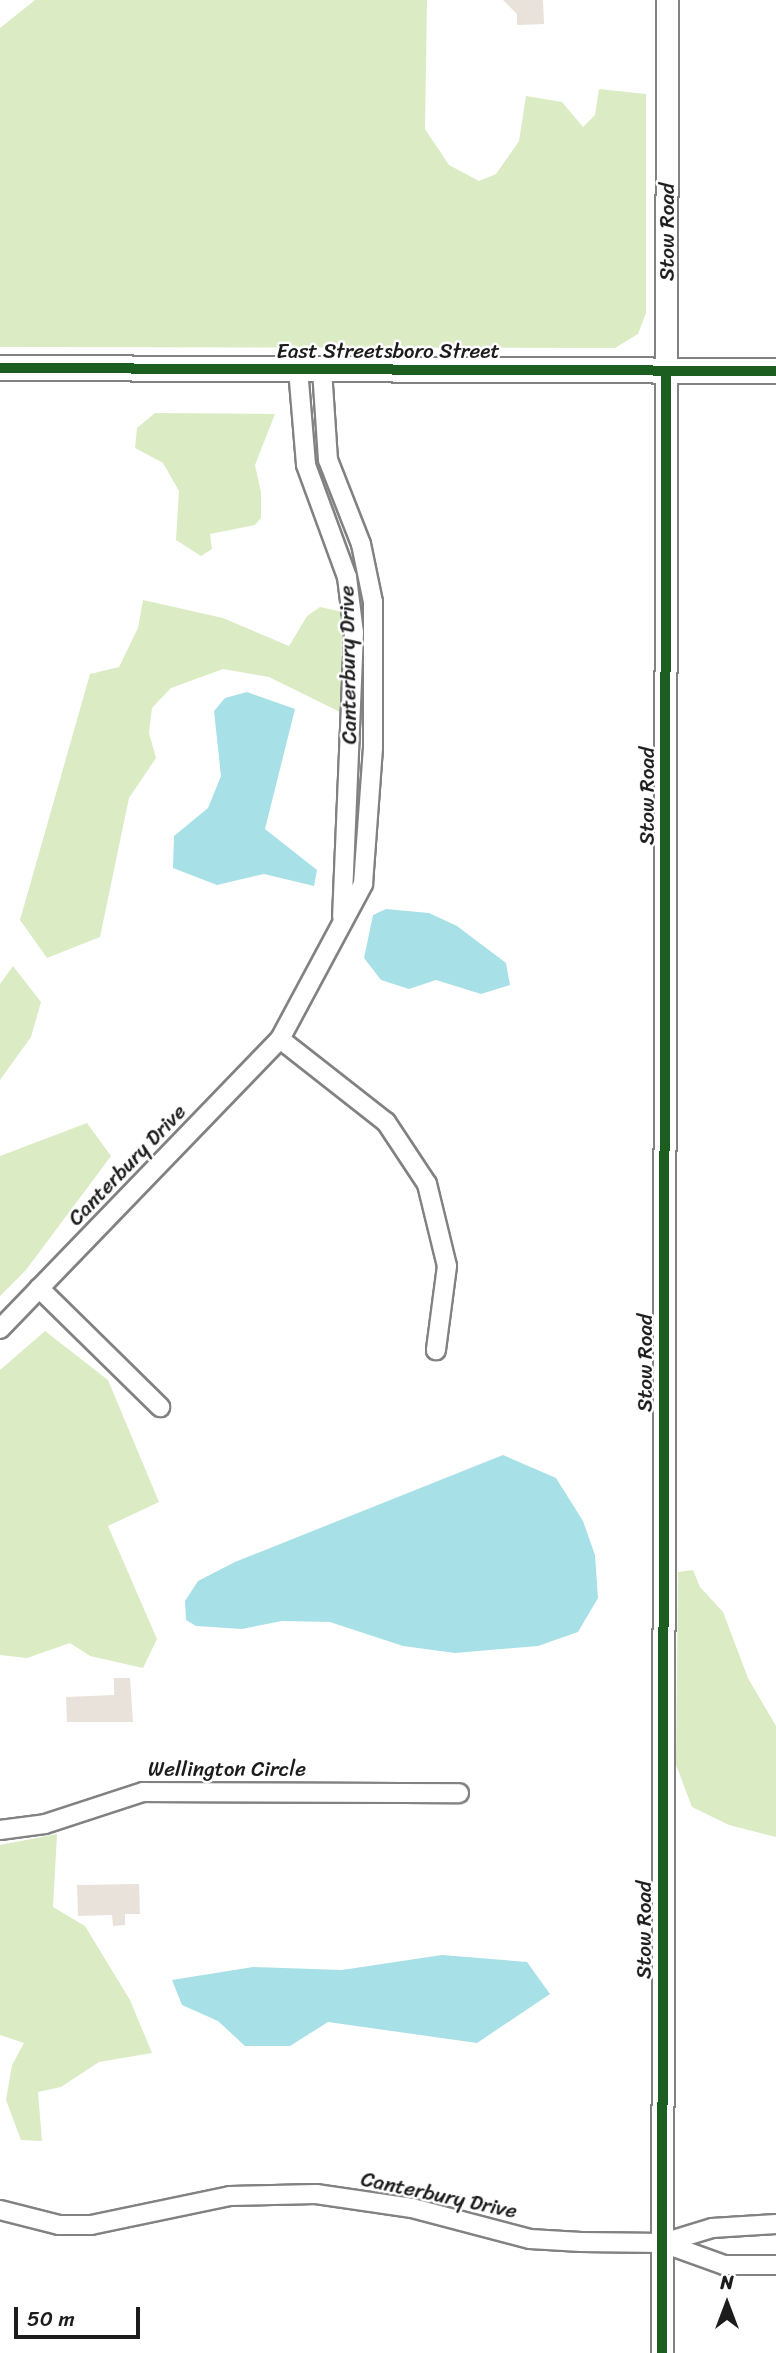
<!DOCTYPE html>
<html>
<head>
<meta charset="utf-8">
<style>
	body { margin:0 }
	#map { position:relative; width:776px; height:2353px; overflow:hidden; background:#fff; font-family:Sriracha,sans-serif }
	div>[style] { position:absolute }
	.green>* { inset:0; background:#dbecc5 }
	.water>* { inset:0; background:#a8e0e7 }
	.building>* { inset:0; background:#e8e2da }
	.roads { filter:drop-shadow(2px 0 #828282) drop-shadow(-2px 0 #828282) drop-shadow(0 2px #828282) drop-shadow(0 -2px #828282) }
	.minor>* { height:18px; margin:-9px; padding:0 9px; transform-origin:9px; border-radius:9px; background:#fff }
	.tertiary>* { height:21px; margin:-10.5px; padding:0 10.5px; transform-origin:10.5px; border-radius:10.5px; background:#fff }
	.secondary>* { height:24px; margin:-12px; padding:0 12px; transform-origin:12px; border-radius:12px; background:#fff }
	.cycleway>* { height:10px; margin:-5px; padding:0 5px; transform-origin:5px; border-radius:5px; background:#1b5e20 }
	span { translate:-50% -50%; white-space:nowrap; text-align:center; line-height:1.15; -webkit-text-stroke:5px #fff; paint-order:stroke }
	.street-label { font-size:21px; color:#1c1c1c }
	.north { position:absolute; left:692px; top:2269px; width:70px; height:70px; -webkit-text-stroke:5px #fff; paint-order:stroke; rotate:0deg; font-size:19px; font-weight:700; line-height:28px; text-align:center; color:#1c1c1c }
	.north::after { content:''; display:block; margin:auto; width:24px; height:32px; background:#1c1c1c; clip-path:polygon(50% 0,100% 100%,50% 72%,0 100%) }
	.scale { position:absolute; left:14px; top:2307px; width:126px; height:32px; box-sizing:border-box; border:4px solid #1c1c1c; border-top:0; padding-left:9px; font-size:21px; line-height:24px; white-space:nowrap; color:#1c1c1c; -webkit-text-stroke:5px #fff; paint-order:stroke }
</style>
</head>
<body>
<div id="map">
	<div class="green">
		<div style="clip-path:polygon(35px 0,427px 0,425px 129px,449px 165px,479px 181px,496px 174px,519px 141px,526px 96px,562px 102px,583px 127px,595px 115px,599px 89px,646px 94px,646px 313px,638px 334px,615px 348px,0 347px,0 28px)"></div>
		<div style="clip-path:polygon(155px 413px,275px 414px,255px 465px,261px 492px,261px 518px,255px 525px,210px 534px,212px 549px,201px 556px,176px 540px,179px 491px,163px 463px,135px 448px,137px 428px)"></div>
		<div style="clip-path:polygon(143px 600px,223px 618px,289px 646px,307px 616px,320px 607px,343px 612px,344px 714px,269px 677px,223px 669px,171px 688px,152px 708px,149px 733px,156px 758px,129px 798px,100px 937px,47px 958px,20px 920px,90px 674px,119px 667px,138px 628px)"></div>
		<div style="clip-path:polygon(13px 966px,41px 1002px,31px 1037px,0 1080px,0 984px)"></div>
		<div style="clip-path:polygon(87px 1123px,111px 1156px,26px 1270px,0 1296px,0 1156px)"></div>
		<div style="clip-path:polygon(45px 1331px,108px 1380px,159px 1502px,108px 1526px,157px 1639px,143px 1668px,90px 1656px,70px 1643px,27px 1658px,0 1655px,0 1370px)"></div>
		<div style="clip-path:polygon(693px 1570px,700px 1587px,723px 1612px,748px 1678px,776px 1726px,776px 1837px,729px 1825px,692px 1807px,676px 1765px,678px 1572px)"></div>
		<div style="clip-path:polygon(57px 1834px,53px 1907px,85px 1926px,130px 2000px,152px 2053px,99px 2062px,61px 2087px,38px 2092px,42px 2141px,21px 2140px,6px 2100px,12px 2065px,24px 2043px,0 2035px,0 1845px)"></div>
	</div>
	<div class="water">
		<div style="clip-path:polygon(247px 692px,295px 709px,265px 829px,317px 870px,314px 886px,264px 874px,217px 885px,173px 868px,174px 836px,208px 808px,221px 776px,214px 711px,225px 698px)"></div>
		<div style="clip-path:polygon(386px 909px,429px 913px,457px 926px,506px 963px,510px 985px,481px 994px,436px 980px,409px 989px,381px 980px,364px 958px,373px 915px)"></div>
		<div style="clip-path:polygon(503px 1455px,556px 1478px,583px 1521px,595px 1555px,598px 1598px,578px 1632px,538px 1646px,455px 1653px,403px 1646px,330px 1622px,282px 1621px,242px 1629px,196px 1626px,186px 1620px,185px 1601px,198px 1581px,235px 1562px)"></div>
		<div style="clip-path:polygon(442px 1955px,527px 1962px,550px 1994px,477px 2043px,328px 2022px,290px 2046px,245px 2046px,218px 2021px,182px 2005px,172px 1980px,253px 1967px,342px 1970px)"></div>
	</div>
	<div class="building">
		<div style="clip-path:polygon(503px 0,543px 0,544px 24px,517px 25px,517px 14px)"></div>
		<div style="clip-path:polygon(114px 1678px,130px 1678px,133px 1722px,67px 1722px,66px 1697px,114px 1695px)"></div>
		<div style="clip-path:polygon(139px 1884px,140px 1914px,125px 1914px,125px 1925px,113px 1926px,112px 1915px,78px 1916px,77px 1885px)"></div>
	</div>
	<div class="roads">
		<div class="minor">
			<div style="left:298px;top:369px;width:96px;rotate:85.2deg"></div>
			<div style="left:306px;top:465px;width:119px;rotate:69.9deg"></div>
			<div style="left:347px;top:577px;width:56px;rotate:82.9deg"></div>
			<div style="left:354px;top:633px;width:284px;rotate:92.4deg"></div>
			<div style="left:280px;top:1039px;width:135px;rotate:38.1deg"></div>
			<div style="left:386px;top:1122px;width:74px;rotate:56.5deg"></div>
			<div style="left:427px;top:1184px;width:84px;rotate:76.3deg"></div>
			<div style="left:447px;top:1266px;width:85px;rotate:97.5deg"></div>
			<div style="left:39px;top:1288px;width:170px;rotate:44.5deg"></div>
			<div style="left:0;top:1329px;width:403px;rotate:-46deg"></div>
			<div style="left:280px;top:1039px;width:176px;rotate:-61.8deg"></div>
			<div style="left:363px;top:884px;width:136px;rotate:-85.8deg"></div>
			<div style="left:373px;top:748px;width:146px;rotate:-90deg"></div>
			<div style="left:373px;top:602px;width:59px;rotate:-101.7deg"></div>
			<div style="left:361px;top:544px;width:90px;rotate:-111.4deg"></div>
			<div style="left:328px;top:460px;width:90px;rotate:-93.8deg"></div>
			<div style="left:0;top:1830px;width:45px;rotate:-7.6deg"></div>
			<div style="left:45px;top:1824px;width:103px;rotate:-18.1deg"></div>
			<div style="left:143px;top:1792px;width:316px;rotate:0.2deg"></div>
			<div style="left:0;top:2210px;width:61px;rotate:14.3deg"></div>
			<div style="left:59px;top:2225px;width:32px"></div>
			<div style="left:91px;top:2225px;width:142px;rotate:-11.8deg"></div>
			<div style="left:230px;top:2196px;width:86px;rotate:-1.3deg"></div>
			<div style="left:316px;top:2194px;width:97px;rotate:8.3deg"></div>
			<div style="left:412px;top:2208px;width:122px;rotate:14.7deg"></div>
			<div style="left:530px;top:2239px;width:51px;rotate:3.4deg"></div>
			<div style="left:581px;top:2242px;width:82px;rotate:0.7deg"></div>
			<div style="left:663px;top:2243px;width:51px;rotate:-17deg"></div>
			<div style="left:712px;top:2228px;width:64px;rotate:-3.6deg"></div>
			<div style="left:663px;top:2243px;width:65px;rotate:19.8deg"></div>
			<div style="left:724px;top:2265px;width:52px"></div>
		</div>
		<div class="tertiary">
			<div style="left:662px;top:2353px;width:2353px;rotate:-89.88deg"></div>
		</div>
		<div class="secondary">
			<div style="left:0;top:368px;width:776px;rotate:0.22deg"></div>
		</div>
	</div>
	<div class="cycleway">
		<div style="left:0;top:368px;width:776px;rotate:0.22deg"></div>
		<div style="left:662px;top:2353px;width:1981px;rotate:-89.88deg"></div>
	</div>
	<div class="street-label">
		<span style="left:667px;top:232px;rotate:-90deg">Stow Road</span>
		<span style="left:388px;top:351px">East Streetsboro Street</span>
		<span style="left:348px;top:665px;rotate:-91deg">Canterbury Drive</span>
		<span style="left:647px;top:796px;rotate:-90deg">Stow Road</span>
		<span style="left:127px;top:1165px;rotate:-46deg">Canterbury Drive</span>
		<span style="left:645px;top:1363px;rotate:-90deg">Stow Road</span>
		<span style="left:227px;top:1769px">Wellington Circle</span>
		<span style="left:644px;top:1930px;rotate:-90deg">Stow Road</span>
		<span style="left:439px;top:2195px;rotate:12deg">Canterbury Drive</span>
	</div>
	<div class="north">N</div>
	<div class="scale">50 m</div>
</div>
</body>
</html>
